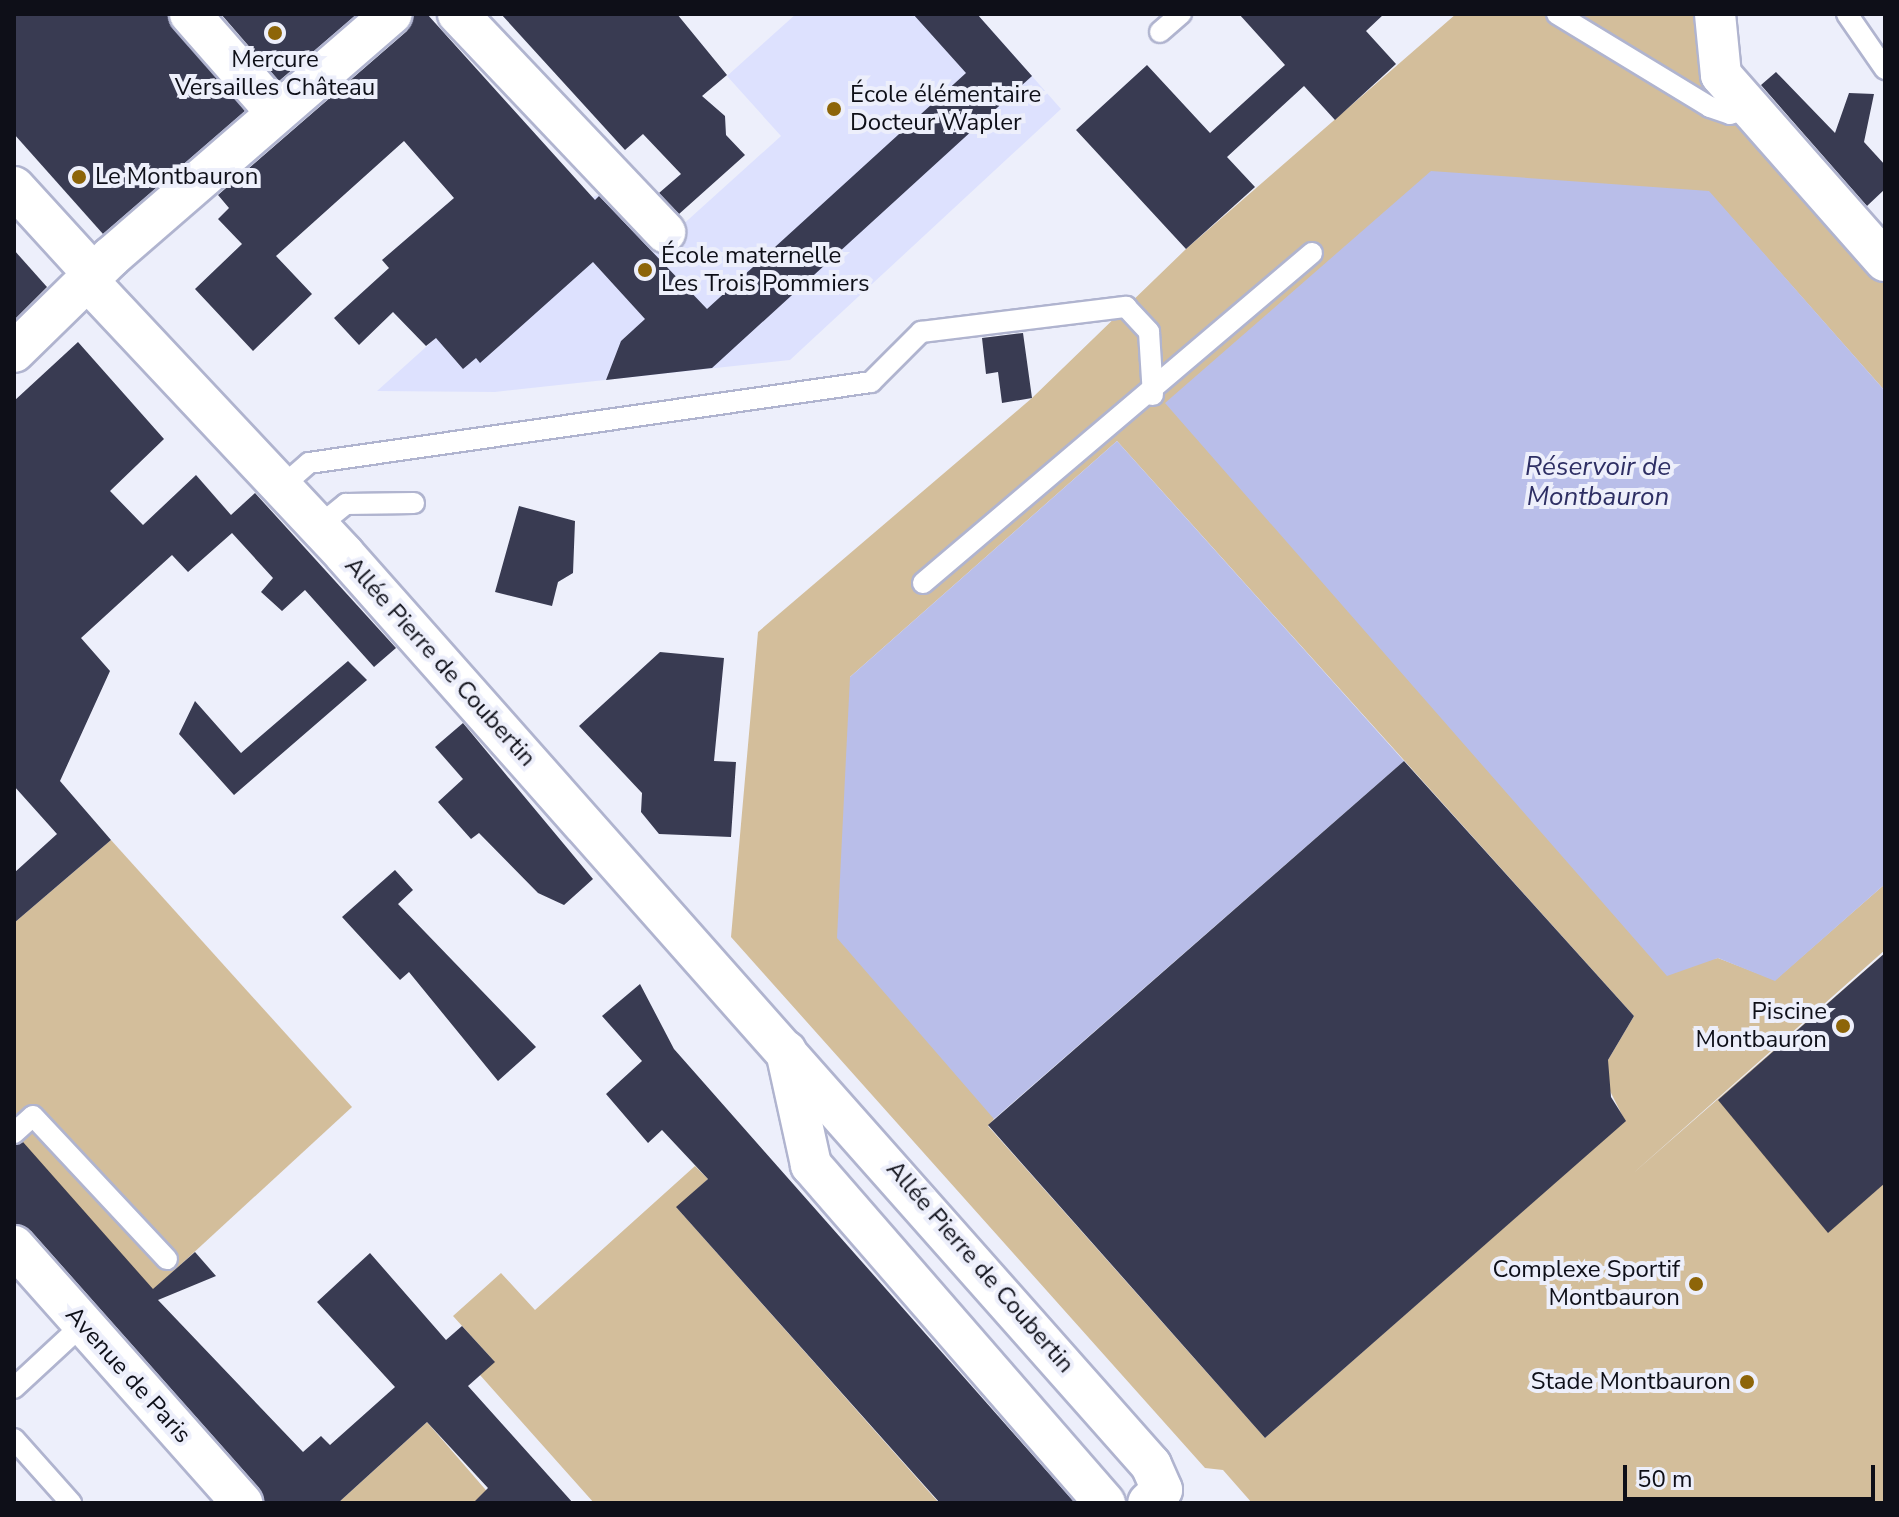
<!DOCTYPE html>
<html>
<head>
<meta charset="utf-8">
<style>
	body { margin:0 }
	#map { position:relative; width:1899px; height:1517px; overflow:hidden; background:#edeffb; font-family:"Nunito Sans",sans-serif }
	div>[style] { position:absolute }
	.built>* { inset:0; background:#dde1fe }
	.green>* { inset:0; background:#d3be9b }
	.water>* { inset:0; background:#b9bee9 }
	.building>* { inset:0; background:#393b52 }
	.roads { filter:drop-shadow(2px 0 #b0b4cf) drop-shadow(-2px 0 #b0b4cf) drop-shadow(0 2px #b0b4cf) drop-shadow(0 -2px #b0b4cf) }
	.lane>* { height:20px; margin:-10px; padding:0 10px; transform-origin:10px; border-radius:10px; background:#fff }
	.street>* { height:40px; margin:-20px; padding:0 20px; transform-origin:20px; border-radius:20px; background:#fff }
	.dots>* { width:22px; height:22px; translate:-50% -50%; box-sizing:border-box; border:4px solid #edeffb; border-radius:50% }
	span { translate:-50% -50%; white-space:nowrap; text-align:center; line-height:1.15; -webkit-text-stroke:8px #edeffb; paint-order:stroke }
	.poi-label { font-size:24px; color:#0e0f18 }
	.left { translate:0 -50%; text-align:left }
	.right { translate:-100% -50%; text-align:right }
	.street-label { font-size:24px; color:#0e0f18 }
	.water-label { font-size:26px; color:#2e2f64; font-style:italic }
	.frame { position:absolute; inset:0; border:16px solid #0e0f18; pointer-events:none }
	.scale { position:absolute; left:1623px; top:1465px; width:252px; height:36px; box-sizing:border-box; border:4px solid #0e0f18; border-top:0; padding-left:10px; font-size:24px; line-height:28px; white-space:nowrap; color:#0e0f18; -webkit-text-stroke:6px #edeffb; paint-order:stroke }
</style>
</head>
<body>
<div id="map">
	<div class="built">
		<div style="clip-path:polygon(796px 14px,977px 14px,1061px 109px,790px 360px,495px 392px,377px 391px,593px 197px,602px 193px,654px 250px,689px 219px,781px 136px,727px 76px)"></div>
	</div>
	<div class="green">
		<div style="clip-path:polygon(evenodd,1456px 14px,1716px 14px,1722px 82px,1885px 277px,1885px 391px,1708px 191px,1688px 963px,1718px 958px,1775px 980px,1885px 884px,1885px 950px,1630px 1176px,1885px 953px,1885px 1503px,1252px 1503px,1223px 1470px,1205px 1468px,731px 937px,758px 632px,1032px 398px,1186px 249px,1456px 14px,1117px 441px,1634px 1016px,1608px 1060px,1608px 1087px,1625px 1121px,1265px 1438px,988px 1126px,994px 1119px,850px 677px,1117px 441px)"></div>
		<div style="clip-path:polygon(111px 840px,352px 1107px,152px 1291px,14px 1152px,14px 923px)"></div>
		<div style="clip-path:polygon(695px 1166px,708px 1179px,677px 1208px,939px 1503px,594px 1503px,480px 1375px,494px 1361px,453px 1316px,501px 1273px,535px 1310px)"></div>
		<div style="clip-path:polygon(427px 1422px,497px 1503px,338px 1503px)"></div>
	</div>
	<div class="water">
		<div style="clip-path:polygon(1431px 171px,1709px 191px,1885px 391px,1885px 884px,1775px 981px,1718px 958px,1667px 976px,1165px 403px)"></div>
		<div style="clip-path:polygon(1117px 441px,1404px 761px,994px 1119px,837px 938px,850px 677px)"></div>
	</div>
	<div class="building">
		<div style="clip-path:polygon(14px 14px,168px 14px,245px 111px,103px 234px,14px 134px)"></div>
		<div style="clip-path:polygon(221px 14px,357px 14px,279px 81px)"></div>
		<div style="clip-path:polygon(414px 14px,427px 14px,595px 200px,599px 196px,707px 309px,966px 73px,913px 14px,977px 14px,1032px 76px,712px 368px,606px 380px,621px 341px,645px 319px,593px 262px,480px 363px,476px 358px,463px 369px,436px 338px,426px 346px,393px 312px,359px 345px,334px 318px,389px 268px,382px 260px,454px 198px,404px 141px,276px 256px,312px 294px,253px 351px,195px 289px,242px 244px,218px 219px,229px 208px,218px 195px,407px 31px)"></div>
		<div style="clip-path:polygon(501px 14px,677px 14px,727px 75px,702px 96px,725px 116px,726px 135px,745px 155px,679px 214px,659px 193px,681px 174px,643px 134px,625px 150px)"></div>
		<div style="clip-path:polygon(1239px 14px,1384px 14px,1366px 31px,1396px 64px,1335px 120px,1304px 86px,1227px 157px,1255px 187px,1186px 249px,1076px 130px,1147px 65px,1210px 133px,1285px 65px)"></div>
		<div style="clip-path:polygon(1776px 72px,1835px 133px,1849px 93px,1874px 94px,1864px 142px,1885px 165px,1885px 189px,1867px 206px,1761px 85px)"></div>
		<div style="clip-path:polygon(14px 250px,47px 287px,14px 320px)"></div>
		<div style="clip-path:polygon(1023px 333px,1032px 398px,1002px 403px,998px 372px,986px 374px,982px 338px)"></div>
		<div style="clip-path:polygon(78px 342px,164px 439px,110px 491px,143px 525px,196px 475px,231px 515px,255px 493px,396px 648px,374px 667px,305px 590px,282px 611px,261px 592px,273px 578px,232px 533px,188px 572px,172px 555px,81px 638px,110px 671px,60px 781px,111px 840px,14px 923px,14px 873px,57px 834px,14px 786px,14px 401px)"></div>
		<div style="clip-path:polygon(519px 506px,575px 521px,573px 573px,558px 582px,552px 606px,495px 592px)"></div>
		<div style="clip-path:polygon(660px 652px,724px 658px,714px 761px,736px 762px,731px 837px,659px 834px,641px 812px,642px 793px,579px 726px)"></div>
		<div style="clip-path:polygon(348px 661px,367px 680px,234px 795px,179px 734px,195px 701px,241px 753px)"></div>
		<div style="clip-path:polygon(463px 723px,593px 879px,564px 905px,538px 893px,479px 833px,471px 839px,438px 802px,463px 779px,435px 747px)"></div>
		<div style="clip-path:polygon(1404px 761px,1634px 1016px,1608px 1060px,1611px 1097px,1626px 1121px,1265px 1438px,988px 1125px)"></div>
		<div style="clip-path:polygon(395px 870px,413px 890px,398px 904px,536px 1047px,498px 1081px,409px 972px,400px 980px,342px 917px)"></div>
		<div style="clip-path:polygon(1885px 953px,1885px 1183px,1828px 1233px,1718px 1100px)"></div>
		<div style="clip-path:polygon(640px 984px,674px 1049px,1075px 1503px,940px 1503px,676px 1207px,708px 1179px,662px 1130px,648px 1143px,606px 1094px,642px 1061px,602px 1016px)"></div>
		<div style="clip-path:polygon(23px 1142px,153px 1289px,195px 1252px,216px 1276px,158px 1300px,303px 1452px,321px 1436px,330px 1445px,395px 1387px,317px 1302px,370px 1253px,446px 1340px,462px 1326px,495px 1362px,468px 1386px,573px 1503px,473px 1503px,488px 1488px,427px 1422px,338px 1503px,264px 1503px,259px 1488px,31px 1231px,14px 1224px,14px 1146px)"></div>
	</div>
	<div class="roads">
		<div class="lane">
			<div style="left:1557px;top:14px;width:179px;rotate:31.3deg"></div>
			<div style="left:1710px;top:107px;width:21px;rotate:19deg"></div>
			<div style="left:1730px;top:114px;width:17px;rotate:-17deg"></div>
			<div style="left:1847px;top:14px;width:67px;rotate:55.4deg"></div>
			<div style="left:1160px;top:32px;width:28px;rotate:-41deg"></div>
			<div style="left:278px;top:490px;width:41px;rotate:-41.1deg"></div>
			<div style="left:309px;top:463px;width:568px;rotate:-8.2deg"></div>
			<div style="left:871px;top:382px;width:71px;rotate:-45deg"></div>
			<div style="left:921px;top:332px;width:207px;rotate:-7deg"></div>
			<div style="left:1126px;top:307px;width:34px;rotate:47deg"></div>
			<div style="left:1149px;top:332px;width:63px;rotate:86.4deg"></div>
			<div style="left:315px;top:529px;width:40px;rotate:-39deg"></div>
			<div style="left:346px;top:504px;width:68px;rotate:-0.8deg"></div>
			<div style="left:923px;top:583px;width:510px;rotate:-40.31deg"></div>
			<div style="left:14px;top:1133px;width:25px;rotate:-42deg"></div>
			<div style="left:33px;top:1116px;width:196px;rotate:46.9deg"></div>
			<div style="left:14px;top:1388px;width:94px;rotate:-42.8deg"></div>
			<div style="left:14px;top:1439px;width:86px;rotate:48.3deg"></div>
		</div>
		<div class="street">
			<div style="left:190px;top:14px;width:130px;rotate:48.7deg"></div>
			<div style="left:458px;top:14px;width:301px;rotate:46.5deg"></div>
			<div style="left:1715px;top:14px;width:61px;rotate:84.4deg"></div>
			<div style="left:1721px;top:75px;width:248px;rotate:48.6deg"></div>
			<div style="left:14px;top:187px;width:110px;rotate:47.6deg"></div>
			<div style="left:88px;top:268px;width:12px;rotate:95deg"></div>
			<div style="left:87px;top:280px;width:376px;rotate:46.8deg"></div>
			<div style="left:344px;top:554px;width:1217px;rotate:48.46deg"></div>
			<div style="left:1151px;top:1465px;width:27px;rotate:66deg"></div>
			<div style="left:1162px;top:1490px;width:19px;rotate:137deg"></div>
			<div style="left:14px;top:352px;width:136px;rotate:-44.4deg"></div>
			<div style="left:111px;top:257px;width:371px;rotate:-40.9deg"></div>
			<div style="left:786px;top:1051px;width:117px;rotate:77.6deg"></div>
			<div style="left:811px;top:1165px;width:448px;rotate:49deg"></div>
			<div style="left:14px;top:1246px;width:344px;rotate:48.4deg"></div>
		</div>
	</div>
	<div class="dots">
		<div style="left:275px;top:33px;background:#8d6509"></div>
		<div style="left:834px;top:109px;background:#8d6509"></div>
		<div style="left:79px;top:177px;background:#8d6509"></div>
		<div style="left:645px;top:270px;background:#8d6509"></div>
		<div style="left:1843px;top:1026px;background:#8d6509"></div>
		<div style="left:1696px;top:1284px;background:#8d6509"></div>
		<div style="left:1747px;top:1382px;background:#8d6509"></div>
	</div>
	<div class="poi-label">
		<span style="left:275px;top:74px">Mercure<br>Versailles Château</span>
		<span class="left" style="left:850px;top:109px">École élémentaire<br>Docteur Wapler</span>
		<span class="left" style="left:95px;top:177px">Le Montbauron</span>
		<span class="left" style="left:661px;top:270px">École maternelle<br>Les Trois Pommiers</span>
		<span class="right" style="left:1827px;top:1026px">Piscine<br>Montbauron</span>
		<span class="right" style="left:1680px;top:1284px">Complexe Sportif<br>Montbauron</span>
		<span class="right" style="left:1731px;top:1382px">Stade Montbauron</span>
	</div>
	<div class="street-label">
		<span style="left:440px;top:662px;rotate:48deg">Allée Pierre de Coubertin</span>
		<span style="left:980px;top:1267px;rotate:49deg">Allée Pierre de Coubertin</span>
		<span style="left:128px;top:1375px;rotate:48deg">Avenue de Paris</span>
	</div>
	<div class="water-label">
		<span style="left:1598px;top:482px">Réservoir de<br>Montbauron</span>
	</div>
	<div class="frame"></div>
	<div class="scale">50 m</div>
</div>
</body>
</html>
